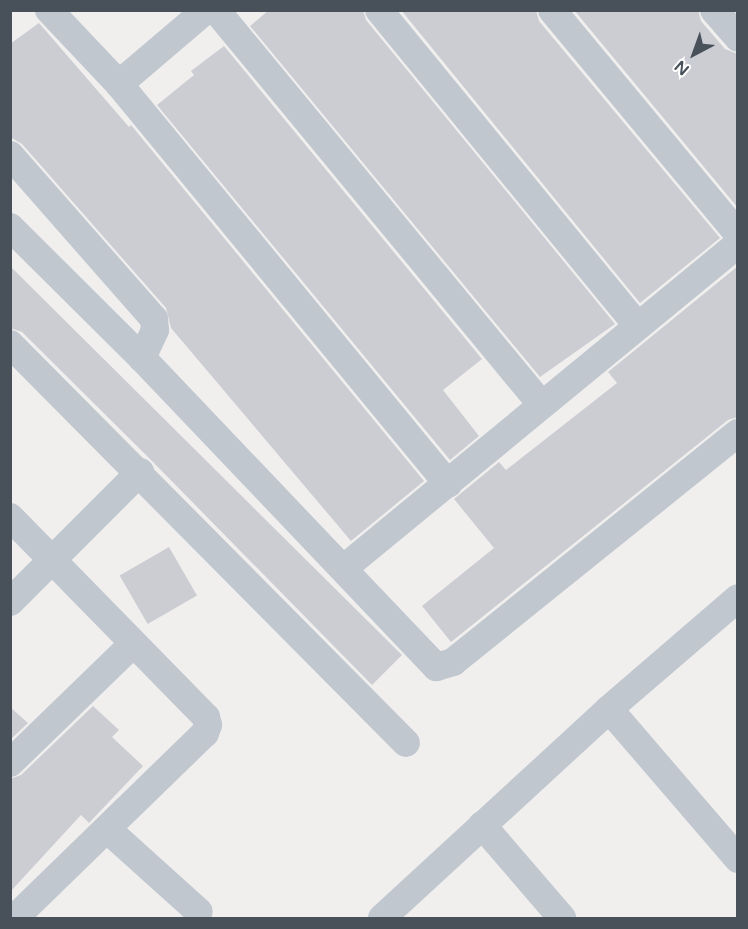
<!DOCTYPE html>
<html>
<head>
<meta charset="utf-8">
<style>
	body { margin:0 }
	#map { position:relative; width:748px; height:929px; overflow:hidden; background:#f1efee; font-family:"Varela Round",sans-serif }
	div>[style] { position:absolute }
	.building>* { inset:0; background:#cccdd3; transform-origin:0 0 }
	.street>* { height:28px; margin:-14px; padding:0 14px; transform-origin:14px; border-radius:14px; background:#c0c7cf }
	span { translate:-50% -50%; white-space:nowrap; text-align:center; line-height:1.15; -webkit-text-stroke:4.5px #fff; paint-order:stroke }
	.frame { position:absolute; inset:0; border:12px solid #48505a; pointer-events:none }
	.north { position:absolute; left:664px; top:24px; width:60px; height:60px; -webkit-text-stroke:4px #fff; paint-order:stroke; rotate:221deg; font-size:16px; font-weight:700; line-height:24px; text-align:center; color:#48505a }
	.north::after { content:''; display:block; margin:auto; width:21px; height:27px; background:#48505a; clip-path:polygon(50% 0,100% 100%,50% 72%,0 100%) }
</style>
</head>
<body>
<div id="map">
	<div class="building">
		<div style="clip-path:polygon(269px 10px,363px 10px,366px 20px,615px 324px,540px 377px,250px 26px)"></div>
		<div style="clip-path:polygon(401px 10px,536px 10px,539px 21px,720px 238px,640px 303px)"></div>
		<div style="clip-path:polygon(574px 10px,698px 10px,701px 21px,725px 49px,738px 54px,738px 208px)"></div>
		<div style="clip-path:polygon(39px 23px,129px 127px,131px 125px,424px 481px,351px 541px,171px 328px,166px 308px,22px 144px,10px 137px,10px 44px)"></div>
		<div style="clip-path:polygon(224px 46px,482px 359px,443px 390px,479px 436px,450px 460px,157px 105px,194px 75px,191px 71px)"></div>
		<div style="clip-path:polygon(10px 266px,402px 655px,372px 685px,151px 460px,22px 332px,10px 328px)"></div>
		<div style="clip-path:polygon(738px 266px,738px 417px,728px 420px,451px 642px,422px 606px,494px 548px,454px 499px,499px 462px,506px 470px,617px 383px,608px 372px)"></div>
		<div style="left:169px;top:547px;width:56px;height:57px;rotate:60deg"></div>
		<div style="clip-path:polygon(93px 706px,119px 730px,112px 737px,143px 766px,89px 823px,81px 815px,10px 892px,10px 779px,21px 775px)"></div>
		<div style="clip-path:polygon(10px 707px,28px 723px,10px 740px)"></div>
	</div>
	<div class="street">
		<div style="left:49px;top:10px;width:102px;rotate:46.6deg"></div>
		<div style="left:119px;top:84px;width:518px;rotate:50.56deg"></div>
		<div style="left:216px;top:10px;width:511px;rotate:50.48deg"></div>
		<div style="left:379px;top:10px;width:407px;rotate:50.7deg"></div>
		<div style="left:552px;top:10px;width:291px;rotate:50.3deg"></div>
		<div style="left:714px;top:10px;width:37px;rotate:49deg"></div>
		<div style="left:119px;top:84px;width:114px;rotate:-40.4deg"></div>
		<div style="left:10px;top:155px;width:218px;rotate:48.7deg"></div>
		<div style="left:154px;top:319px;width:11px;rotate:85deg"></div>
		<div style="left:155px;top:330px;width:31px;rotate:115deg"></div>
		<div style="left:10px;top:227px;width:186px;rotate:44.8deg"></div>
		<div style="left:142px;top:358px;width:427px;rotate:46.4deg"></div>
		<div style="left:436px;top:667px;width:18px;rotate:-16deg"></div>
		<div style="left:453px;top:662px;width:366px;rotate:-38.8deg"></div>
		<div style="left:10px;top:344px;width:562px;rotate:45.22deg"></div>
		<div style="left:10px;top:517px;width:280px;rotate:45.6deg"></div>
		<div style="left:206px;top:717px;width:8px;rotate:76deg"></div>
		<div style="left:208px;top:725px;width:9px;rotate:111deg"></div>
		<div style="left:205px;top:733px;width:265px;rotate:135.8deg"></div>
		<div style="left:344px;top:568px;width:510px;rotate:-39.43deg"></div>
		<div style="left:10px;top:602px;width:184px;rotate:-45deg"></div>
		<div style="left:609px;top:709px;width:198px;rotate:49.3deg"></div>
		<div style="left:10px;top:763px;width:171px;rotate:-44.1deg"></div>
		<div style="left:482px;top:825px;width:123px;rotate:49.3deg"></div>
		<div style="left:108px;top:830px;width:122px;rotate:42deg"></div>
		<div style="left:382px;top:918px;width:309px;rotate:-42.6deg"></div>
		<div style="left:609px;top:709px;width:170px;rotate:-40.7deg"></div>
	</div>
	<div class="frame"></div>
	<div class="north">N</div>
</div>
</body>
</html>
